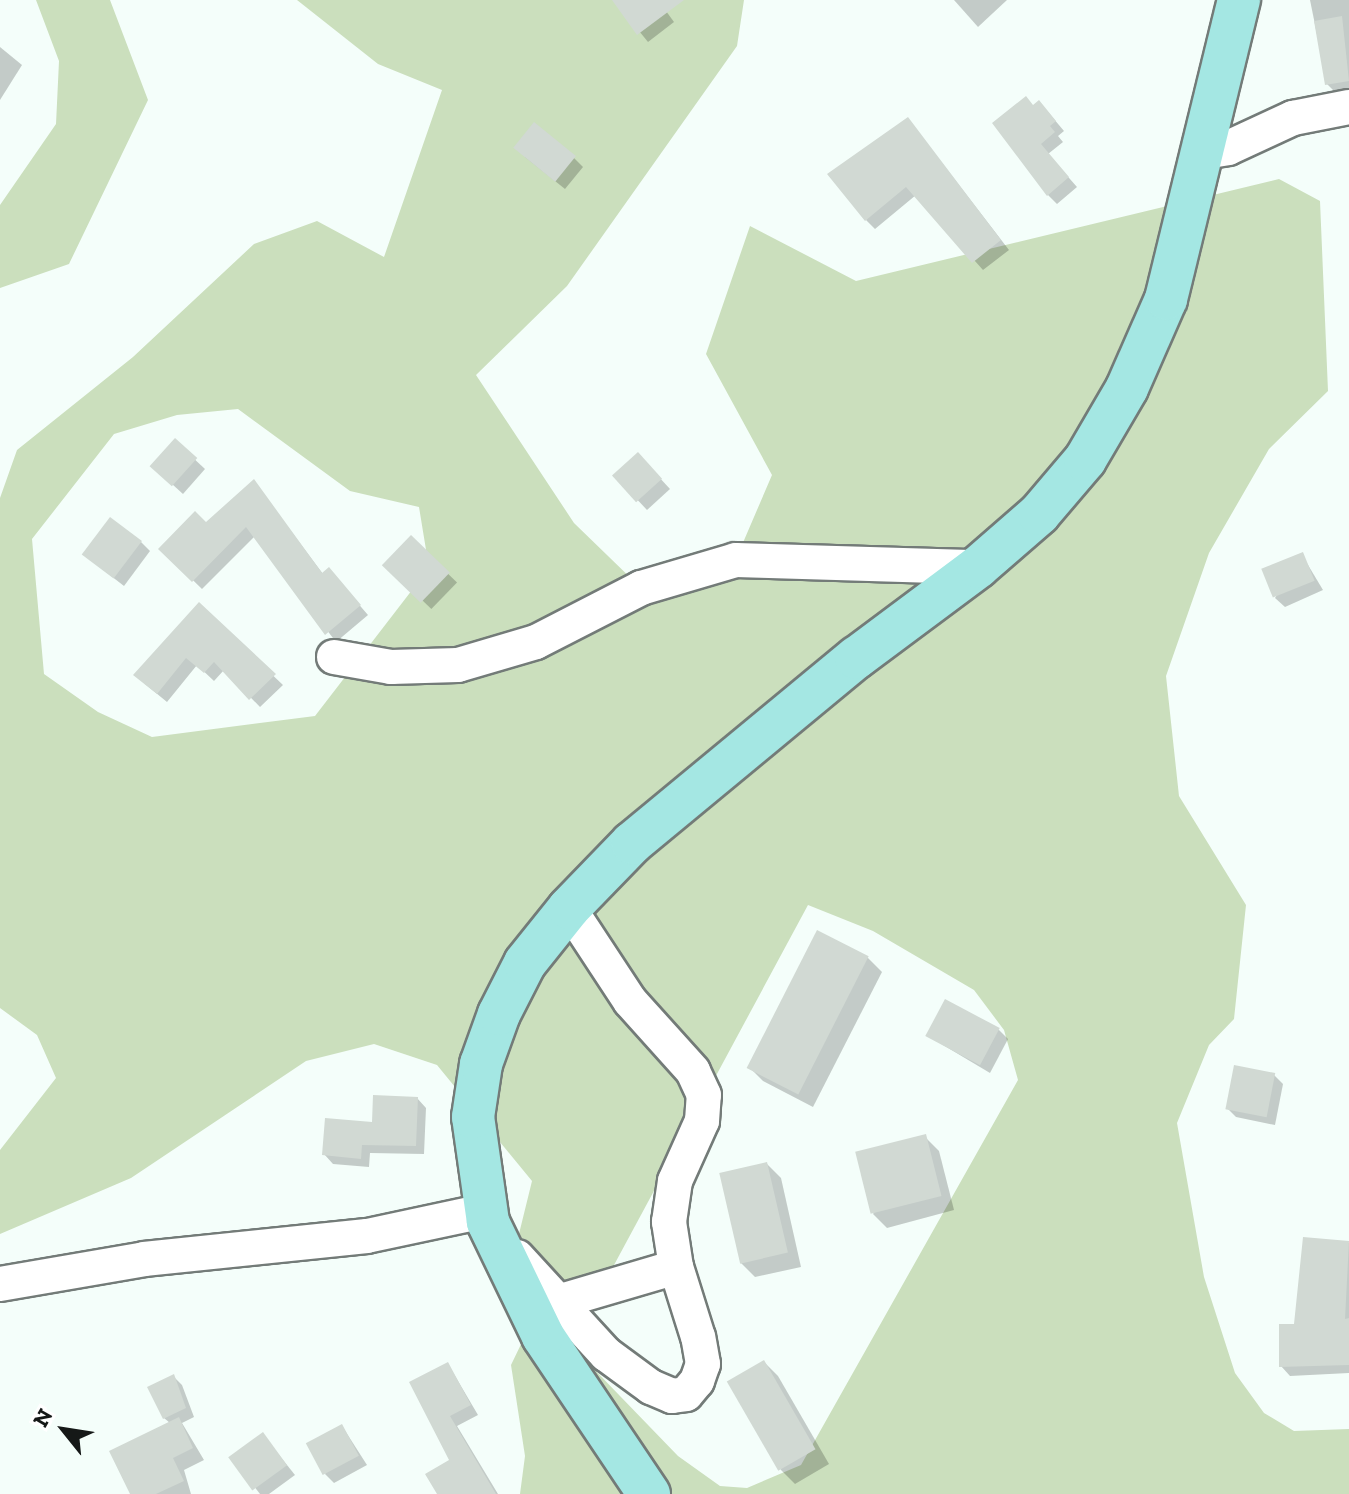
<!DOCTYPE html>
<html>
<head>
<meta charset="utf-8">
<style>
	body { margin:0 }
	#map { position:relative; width:1349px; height:1494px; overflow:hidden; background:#f4fefa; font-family:"Zilla Slab",serif }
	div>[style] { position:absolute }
	.green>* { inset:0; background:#cbdfbd }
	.shadow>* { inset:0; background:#0003; transform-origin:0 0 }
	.building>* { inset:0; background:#d1d9d3; transform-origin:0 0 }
	.roads { filter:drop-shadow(2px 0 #737b78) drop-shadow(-2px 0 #737b78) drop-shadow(0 2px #737b78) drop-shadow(0 -2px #737b78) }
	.minor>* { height:34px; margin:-17px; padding:0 17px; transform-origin:17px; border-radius:17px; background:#fff }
	.major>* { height:42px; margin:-21px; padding:0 21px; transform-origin:21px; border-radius:21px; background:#a4e7e3 }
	span { translate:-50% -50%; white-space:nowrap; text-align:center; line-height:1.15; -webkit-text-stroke:6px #fff; paint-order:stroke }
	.north { position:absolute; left:24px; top:1390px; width:80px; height:80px; -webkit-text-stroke:6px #fff; paint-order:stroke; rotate:300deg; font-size:22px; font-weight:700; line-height:32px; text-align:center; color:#151817 }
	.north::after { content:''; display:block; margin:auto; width:28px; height:36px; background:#151817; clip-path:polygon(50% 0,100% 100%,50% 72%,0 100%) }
</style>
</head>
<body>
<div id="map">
	<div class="green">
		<div style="clip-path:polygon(36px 0,110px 0,148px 100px,69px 264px,0 288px,0 205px,56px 124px,59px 61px)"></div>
		<div style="clip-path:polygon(evenodd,297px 0,744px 0,737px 46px,567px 286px,476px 375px,574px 523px,641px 588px,736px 559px,772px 475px,706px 354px,750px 226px,856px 281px,1279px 179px,1320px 201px,1328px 391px,1269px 449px,1209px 553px,1166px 676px,1179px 796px,1246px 905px,1234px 1019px,1209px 1045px,1177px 1123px,1204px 1277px,1235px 1373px,1264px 1413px,1294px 1431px,1349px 1429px,1349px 1494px,520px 1494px,525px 1456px,511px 1365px,538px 1309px,517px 1242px,532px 1181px,437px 1065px,374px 1044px,306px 1061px,131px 1178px,0 1234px,0 1150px,56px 1078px,37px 1035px,0 1008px,0 498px,17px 450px,133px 357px,254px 244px,317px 221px,384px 257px,442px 90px,378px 64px,297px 0,238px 409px,350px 491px,419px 507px,429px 568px,315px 716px,152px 737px,98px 712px,44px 674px,32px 539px,114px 434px,177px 415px,238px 409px,297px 0,808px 905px,873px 931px,974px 990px,1004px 1030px,1018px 1080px,801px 1465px,747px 1488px,720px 1486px,678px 1456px,591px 1366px,579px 1330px,808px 905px)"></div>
	</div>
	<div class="shadow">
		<div style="clip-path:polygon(614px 0,658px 0,674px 22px,648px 42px)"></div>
		<div style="clip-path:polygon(954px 0,1007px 0,978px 27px)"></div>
		<div style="clip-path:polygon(1310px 0,1349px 0,1349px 91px,1336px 93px,1327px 84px)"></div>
		<div style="clip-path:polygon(0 47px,22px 65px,0 100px)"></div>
		<div style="clip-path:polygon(1034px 107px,1048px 112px,1064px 131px,1058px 136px,1063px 142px,1048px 154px,1077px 187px,1057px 204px,1048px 195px)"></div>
		<div style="clip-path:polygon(908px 119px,1009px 250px,983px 270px,916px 195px,875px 229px,866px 220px)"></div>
		<div style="clip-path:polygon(525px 157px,574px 158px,583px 167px,565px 189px)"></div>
		<div style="clip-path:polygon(175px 441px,205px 469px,183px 494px,162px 475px)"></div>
		<div style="clip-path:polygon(647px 464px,670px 489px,647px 510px,615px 476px)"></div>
		<div style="clip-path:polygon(254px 482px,323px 574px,337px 579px,368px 615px,336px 642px,255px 536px,202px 589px,161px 549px,206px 524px)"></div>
		<div style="left:411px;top:538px;width:64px;height:37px;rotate:44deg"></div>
		<div style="clip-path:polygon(141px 542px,150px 551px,124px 586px,84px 555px)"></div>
		<div style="clip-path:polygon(1302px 555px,1323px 590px,1285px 607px,1275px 598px)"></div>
		<div style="clip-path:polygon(199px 605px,283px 685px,260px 707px,224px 670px,214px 681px,197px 665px,167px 702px,145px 684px)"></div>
		<div style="clip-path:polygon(818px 932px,868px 958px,882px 972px,813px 1107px,763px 1081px,749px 1067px)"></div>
		<div style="clip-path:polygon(999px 1030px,1008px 1039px,990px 1073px,928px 1036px)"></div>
		<div style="clip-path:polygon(1274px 1075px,1283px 1084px,1275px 1125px,1236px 1117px,1227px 1108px)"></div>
		<div style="clip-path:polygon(417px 1098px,426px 1108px,424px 1154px,370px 1153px,369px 1167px,333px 1164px,324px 1154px)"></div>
		<div style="clip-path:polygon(925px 1137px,939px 1151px,954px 1210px,887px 1228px,873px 1214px)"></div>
		<div style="clip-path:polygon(767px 1164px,781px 1178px,801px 1267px,755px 1277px,741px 1263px)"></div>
		<div style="clip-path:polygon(1304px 1239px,1349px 1243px,1349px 1373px,1290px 1376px,1281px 1366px,1296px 1326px)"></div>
		<div style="clip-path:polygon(764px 1362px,778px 1376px,829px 1464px,795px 1484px,781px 1470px,730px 1383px)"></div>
		<div style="clip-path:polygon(448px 1364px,478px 1415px,457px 1426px,498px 1494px,439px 1494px,451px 1460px)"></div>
		<div style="clip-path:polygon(173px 1376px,182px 1385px,194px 1417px,182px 1423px,204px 1460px,184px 1470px,191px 1494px,132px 1494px,170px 1423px,164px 1418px)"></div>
		<div style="clip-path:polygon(342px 1426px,367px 1465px,334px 1483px,325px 1474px)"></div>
		<div style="clip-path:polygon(263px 1435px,295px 1475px,269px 1494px,260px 1494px,232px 1458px)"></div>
	</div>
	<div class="building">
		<div style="clip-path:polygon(612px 0,684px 0,637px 35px)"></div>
		<div style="clip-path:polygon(1342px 16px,1349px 81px,1325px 85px,1314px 21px)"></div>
		<div style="clip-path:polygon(1026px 96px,1033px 105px,1039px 100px,1056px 121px,1050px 126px,1055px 132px,1041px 144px,1069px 177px,1047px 196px,992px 123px)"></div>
		<div style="clip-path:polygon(908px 117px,1001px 240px,972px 263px,906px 187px,865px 221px,827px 174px)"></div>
		<div style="left:534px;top:122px;width:54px;height:33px;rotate:39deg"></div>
		<div style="left:175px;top:438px;width:30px;height:38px;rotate:42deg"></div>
		<div style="left:638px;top:452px;width:36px;height:35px;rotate:48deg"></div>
		<div style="clip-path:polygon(254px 479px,322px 573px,329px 567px,361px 605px,325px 635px,246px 527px,192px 582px,158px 549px,195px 511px,206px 522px)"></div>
		<div style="left:110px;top:517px;width:40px;height:47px;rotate:37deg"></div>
		<div style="left:411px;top:535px;width:54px;height:42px;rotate:44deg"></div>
		<div style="left:1303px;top:552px;width:31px;height:45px;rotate:68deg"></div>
		<div style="clip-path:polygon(199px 602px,276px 674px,249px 700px,214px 662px,204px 673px,186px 658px,157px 694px,133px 675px)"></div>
		<div style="left:817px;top:930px;width:58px;height:155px;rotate:27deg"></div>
		<div style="left:945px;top:999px;width:62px;height:42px;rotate:28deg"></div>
		<div style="left:1234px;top:1065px;width:42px;height:45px;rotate:11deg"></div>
		<div style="clip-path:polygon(373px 1095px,418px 1097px,416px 1146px,362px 1145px,361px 1159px,322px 1155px,325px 1118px,372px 1122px)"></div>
		<div style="left:926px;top:1134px;width:64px;height:73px;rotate:76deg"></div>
		<div style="left:767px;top:1162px;width:93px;height:49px;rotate:77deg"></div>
		<div style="clip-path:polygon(1303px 1237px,1349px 1241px,1345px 1319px,1349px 1318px,1349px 1365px,1279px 1367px,1279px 1324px,1294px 1324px)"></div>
		<div style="left:764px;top:1360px;width:103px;height:43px;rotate:60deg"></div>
		<div style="clip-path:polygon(448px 1362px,471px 1405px,450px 1416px,496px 1494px,437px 1494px,425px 1474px,449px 1460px,409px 1382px)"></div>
		<div style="clip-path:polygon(174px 1374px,186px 1408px,163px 1419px,147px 1387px)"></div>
		<div style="clip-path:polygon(179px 1417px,193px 1448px,173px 1458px,184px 1481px,156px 1494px,130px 1494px,109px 1451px)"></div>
		<div style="left:342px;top:1424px;width:36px;height:41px;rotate:62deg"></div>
		<div style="left:263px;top:1432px;width:41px;height:43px;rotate:54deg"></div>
	</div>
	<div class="roads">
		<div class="minor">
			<div style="left:1204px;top:152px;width:24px;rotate:-9deg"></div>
			<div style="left:1228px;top:148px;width:72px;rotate:-24.8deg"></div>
			<div style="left:1293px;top:118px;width:57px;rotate:-11.1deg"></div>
			<div style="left:334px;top:657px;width:58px;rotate:10deg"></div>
			<div style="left:391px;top:667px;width:67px;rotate:-1.7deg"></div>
			<div style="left:458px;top:665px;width:81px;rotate:-16.4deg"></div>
			<div style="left:536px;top:642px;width:118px;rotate:-27.2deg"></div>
			<div style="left:641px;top:588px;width:99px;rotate:-16.4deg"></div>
			<div style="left:736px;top:560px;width:242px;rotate:1.7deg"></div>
			<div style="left:517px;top:1257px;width:132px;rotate:47.5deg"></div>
			<div style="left:606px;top:1354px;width:56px;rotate:36.3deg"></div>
			<div style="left:651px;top:1387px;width:23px;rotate:23deg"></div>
			<div style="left:672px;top:1396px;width:14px;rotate:-8deg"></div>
			<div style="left:686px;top:1394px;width:17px;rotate:-50deg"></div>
			<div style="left:697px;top:1381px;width:18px;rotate:-71deg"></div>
			<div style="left:703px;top:1364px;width:27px;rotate:-100deg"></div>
			<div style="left:698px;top:1337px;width:73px;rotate:-107.4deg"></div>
			<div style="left:676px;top:1267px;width:46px;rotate:-98.8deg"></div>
			<div style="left:669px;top:1222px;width:41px;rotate:-81.7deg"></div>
			<div style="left:675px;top:1181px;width:66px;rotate:-65.8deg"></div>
			<div style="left:702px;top:1121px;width:26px;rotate:-86deg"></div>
			<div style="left:704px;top:1095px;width:26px;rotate:-115deg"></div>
			<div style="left:693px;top:1071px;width:94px;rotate:-132deg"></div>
			<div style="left:630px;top:1001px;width:111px;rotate:-123.3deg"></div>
			<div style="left:0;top:1284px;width:146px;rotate:-9.8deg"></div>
			<div style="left:144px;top:1259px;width:224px;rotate:-5.9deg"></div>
			<div style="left:367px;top:1236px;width:124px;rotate:-12.1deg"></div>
			<div style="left:554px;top:1303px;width:127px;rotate:-16.4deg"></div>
		</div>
		<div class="major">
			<div style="left:649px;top:1494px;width:190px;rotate:-123.9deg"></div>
			<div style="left:543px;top:1336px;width:127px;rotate:-115.8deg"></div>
			<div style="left:488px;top:1222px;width:106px;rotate:-98.1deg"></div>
			<div style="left:473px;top:1117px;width:54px;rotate:-81.4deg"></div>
			<div style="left:481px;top:1064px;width:53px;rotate:-70.2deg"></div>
			<div style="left:499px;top:1014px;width:57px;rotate:-63deg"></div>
			<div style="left:525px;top:963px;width:70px;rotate:-51.3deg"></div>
			<div style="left:569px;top:908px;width:91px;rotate:-45.9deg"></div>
			<div style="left:632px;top:843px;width:291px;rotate:-39.6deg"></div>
			<div style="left:856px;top:658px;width:152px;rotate:-36.7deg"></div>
			<div style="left:978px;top:567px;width:81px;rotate:-41deg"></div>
			<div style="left:1039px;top:514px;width:71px;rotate:-49.6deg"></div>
			<div style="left:1085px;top:460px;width:83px;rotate:-59.7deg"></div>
			<div style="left:1127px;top:388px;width:97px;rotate:-66.3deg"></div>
			<div style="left:1166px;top:299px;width:308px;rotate:-76.3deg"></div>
		</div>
	</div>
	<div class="north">N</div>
</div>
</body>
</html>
